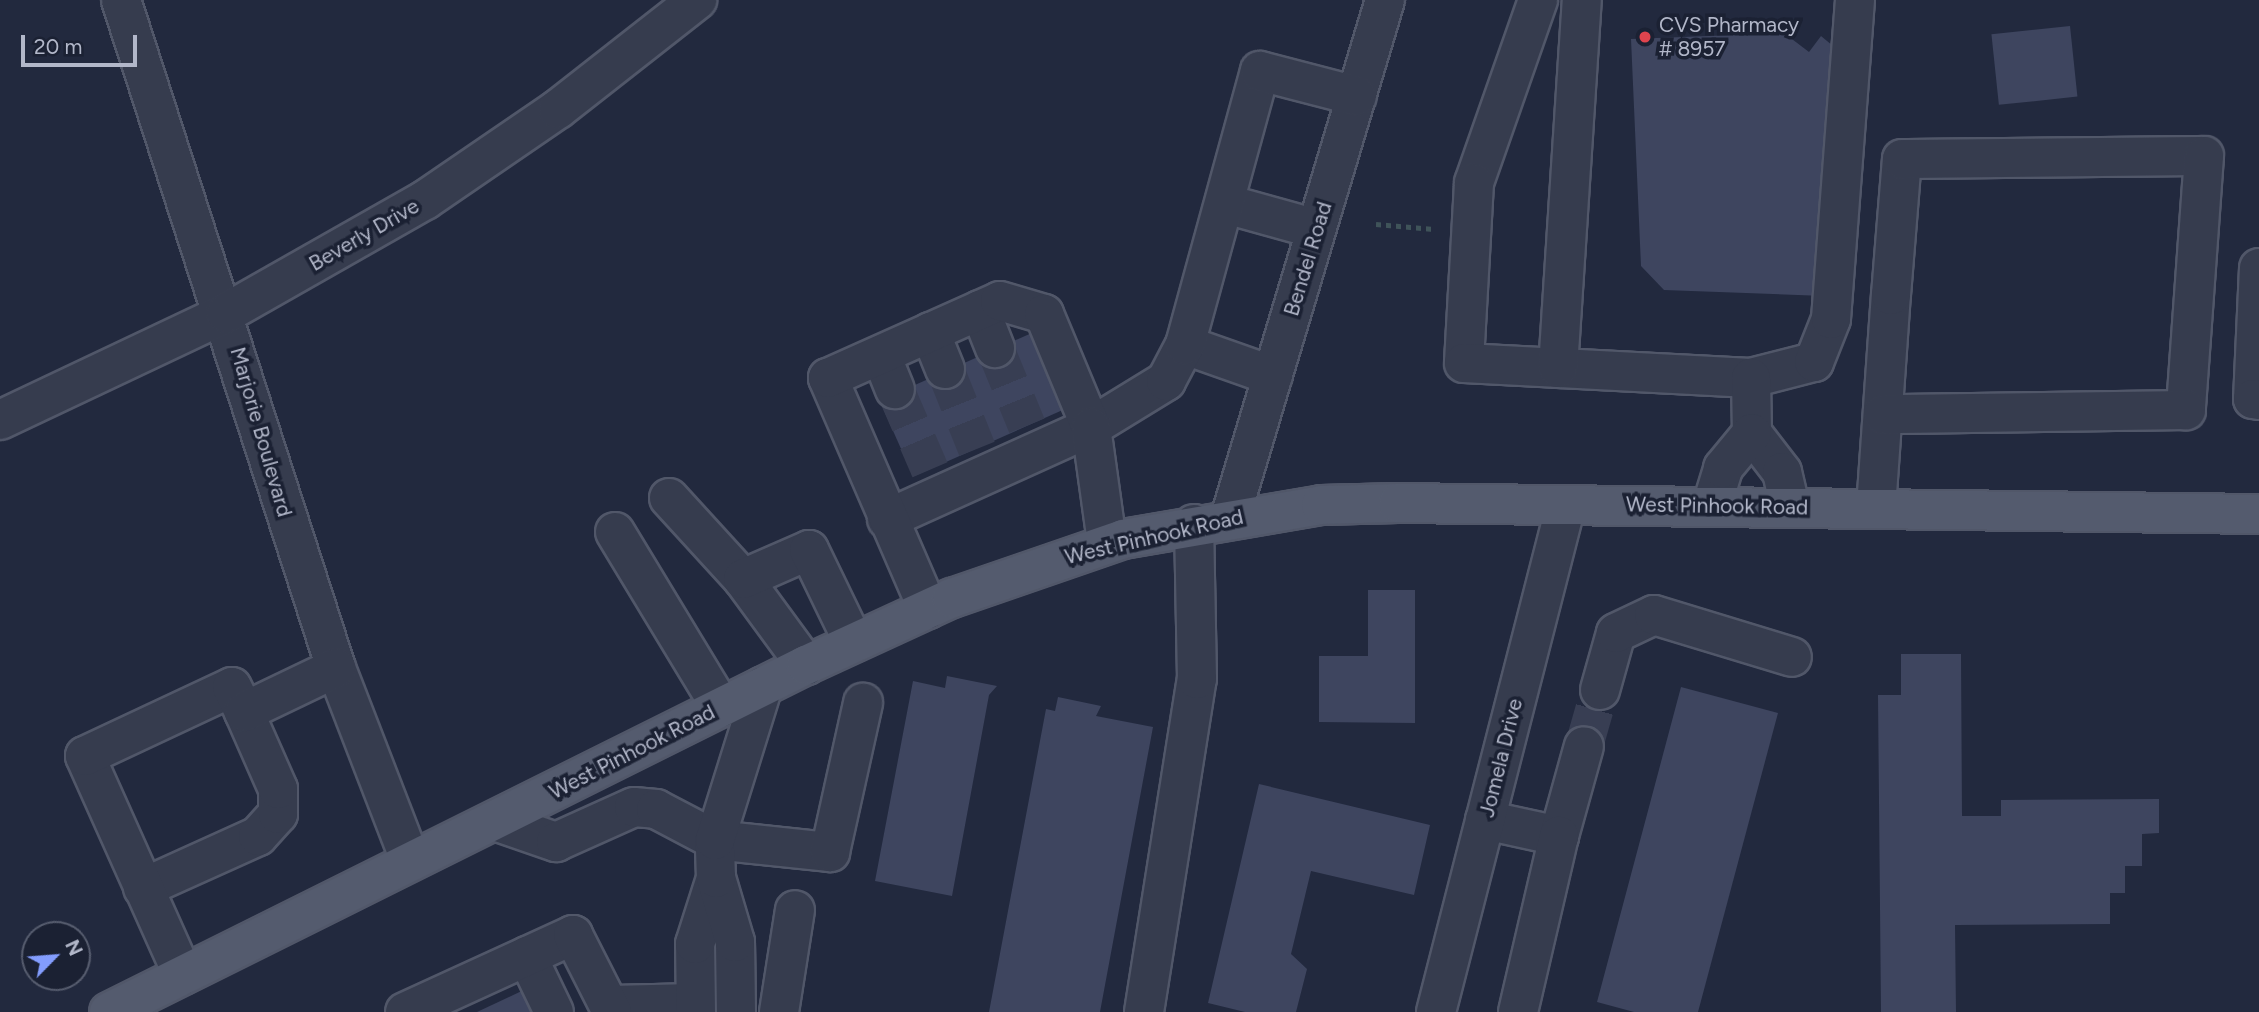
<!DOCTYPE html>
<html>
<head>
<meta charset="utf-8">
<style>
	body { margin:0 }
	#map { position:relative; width:2259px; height:1012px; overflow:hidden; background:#22293e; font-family:Figtree,sans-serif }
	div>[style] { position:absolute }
	.building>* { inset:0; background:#3e455f; transform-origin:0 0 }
	.minor-tunnel>* { height:38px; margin-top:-19px; transform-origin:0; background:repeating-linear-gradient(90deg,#383e53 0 38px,transparent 0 57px) }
	.path>* { height:4.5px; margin-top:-2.25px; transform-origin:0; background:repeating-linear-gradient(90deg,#3f5359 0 5px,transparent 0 10px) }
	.roads { filter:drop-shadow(2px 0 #515769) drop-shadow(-2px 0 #515769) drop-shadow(0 2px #515769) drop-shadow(0 -2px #515769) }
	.minor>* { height:38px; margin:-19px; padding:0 19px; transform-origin:19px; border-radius:19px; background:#363c4e }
	.major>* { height:38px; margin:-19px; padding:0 19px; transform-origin:19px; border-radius:19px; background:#545b6e }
	.dots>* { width:19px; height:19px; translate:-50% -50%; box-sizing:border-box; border:4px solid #1b2133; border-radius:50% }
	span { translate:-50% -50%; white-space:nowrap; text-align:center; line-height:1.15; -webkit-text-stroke:7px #1b2133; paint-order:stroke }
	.poi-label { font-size:21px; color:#b2b7c9 }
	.left { translate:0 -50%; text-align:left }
	.street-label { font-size:21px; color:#b2b7c9 }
	.north { position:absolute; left:21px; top:921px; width:70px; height:70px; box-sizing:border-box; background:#1b2133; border:2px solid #575d6f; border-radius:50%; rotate:65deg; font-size:19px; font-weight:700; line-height:28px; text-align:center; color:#b2b7c9 }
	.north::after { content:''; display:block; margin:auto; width:24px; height:32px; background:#839dfe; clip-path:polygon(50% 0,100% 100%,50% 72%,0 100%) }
	.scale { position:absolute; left:21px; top:35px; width:116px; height:32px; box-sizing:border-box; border:4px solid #b2b7c9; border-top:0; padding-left:9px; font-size:21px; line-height:24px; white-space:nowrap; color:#b2b7c9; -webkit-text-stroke:5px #1b2133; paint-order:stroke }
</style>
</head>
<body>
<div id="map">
	<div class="building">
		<div style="left:2070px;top:26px;width:71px;height:79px;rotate:84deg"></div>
		<div style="clip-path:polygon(1784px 33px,1809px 52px,1821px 36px,1850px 60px,1824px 296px,1664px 290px,1641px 266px,1631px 39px)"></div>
		<div style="left:1034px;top:332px;width:83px;height:169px;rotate:66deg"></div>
		<div style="clip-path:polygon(1368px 590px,1415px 590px,1415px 723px,1319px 722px,1319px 656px,1368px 656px)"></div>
		<div style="clip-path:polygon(1901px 654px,1961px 654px,1962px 816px,2001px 816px,2001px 800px,2159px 799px,2159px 833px,2142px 834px,2142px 866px,2125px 866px,2125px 893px,2110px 893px,2110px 924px,1955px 925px,1956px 1012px,1881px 1012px,1878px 695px,1901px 695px)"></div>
		<div style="clip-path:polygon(947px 676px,997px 686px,989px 695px,952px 896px,875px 881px,913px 681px,945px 688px)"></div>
		<div style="clip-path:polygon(1681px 687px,1778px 713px,1698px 1012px,1634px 1012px,1597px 1002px)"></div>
		<div style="clip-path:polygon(1058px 697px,1101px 706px,1096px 716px,1153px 727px,1100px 1012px,989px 1012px,1046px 709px,1055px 711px)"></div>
		<div style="clip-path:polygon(1259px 784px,1430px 825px,1414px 895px,1311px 871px,1291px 954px,1307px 969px,1296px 1012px,1245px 1012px,1208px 1003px)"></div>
		<div style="clip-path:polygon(528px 988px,539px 1012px,477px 1012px)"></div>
	</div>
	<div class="minor-tunnel">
		<div style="left:995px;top:348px;width:84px;rotate:67.7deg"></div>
		<div style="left:945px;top:369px;width:86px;rotate:68.2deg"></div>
		<div style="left:895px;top:389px;width:88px;rotate:66.6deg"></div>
		<div style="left:1584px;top:746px;width:58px;rotate:-74.1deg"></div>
	</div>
	<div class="path">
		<div style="left:1376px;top:224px;width:58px;rotate:4.9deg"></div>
	</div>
	<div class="roads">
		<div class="minor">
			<div style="left:121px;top:0;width:702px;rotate:72.16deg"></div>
			<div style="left:336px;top:668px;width:206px;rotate:68.9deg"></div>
			<div style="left:1538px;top:0;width:194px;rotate:109.3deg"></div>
			<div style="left:1474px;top:183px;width:180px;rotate:93.2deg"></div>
			<div style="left:1464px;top:363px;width:287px;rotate:3deg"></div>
			<div style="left:1751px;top:378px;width:65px;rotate:-14.3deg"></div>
			<div style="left:1814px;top:362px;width:46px;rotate:-68.4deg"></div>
			<div style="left:1831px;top:319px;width:320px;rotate:-85.7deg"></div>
			<div style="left:1226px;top:204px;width:93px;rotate:15.5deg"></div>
			<div style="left:2259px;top:268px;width:131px;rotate:92.6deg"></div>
			<div style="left:2253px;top:399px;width:6px;rotate:9deg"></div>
			<div style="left:980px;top:310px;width:41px;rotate:68.5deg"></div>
			<div style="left:930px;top:332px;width:40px;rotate:68deg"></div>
			<div style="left:1185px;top:345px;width:93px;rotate:19.4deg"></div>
			<div style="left:881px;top:355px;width:37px;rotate:68deg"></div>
			<div style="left:1558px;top:368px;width:369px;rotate:-86.3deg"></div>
			<div style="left:1751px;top:378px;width:55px;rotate:89deg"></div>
			<div style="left:1752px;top:433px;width:49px;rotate:52.4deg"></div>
			<div style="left:1782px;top:472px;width:36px;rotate:77deg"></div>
			<div style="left:0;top:420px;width:250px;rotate:-25.3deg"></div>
			<div style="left:226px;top:313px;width:229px;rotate:-29.6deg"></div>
			<div style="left:425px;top:200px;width:161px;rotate:-34.4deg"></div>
			<div style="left:558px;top:109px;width:177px;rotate:-38.1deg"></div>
			<div style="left:669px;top:498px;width:110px;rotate:47.6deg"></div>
			<div style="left:743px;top:579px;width:107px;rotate:53.8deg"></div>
			<div style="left:1712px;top:505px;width:39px;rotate:-73deg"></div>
			<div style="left:1723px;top:468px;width:45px;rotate:-50.4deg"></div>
			<div style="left:1876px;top:508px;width:214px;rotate:-86deg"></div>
			<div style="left:1891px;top:295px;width:136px;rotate:-85.4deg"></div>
			<div style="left:1902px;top:159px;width:302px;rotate:-0.6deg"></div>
			<div style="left:2204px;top:156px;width:255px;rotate:94.1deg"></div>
			<div style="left:2186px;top:410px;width:303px;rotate:179.2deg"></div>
			<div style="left:1230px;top:518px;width:541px;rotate:-73.34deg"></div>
			<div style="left:887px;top:519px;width:224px;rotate:-24.3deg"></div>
			<div style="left:1091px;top:427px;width:88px;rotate:-31.5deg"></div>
			<div style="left:1166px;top:381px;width:41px;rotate:-62.2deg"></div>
			<div style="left:1185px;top:345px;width:284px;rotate:-74.7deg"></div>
			<div style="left:1260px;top:71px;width:100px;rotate:14.5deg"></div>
			<div style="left:615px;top:532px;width:205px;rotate:58.8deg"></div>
			<div style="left:743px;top:579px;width:72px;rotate:-23.7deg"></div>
			<div style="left:809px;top:550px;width:103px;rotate:64.2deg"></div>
			<div style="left:928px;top:609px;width:252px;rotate:-113.4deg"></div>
			<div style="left:828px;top:378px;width:188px;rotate:-24.1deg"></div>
			<div style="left:1000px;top:301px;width:46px;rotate:16.5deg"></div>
			<div style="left:1044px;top:314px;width:122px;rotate:67.4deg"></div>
			<div style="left:1091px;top:427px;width:117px;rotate:82.1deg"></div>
			<div style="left:1600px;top:690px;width:59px;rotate:-74.3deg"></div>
			<div style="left:1616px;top:633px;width:42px;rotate:-25.3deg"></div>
			<div style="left:1654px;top:615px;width:144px;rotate:16.9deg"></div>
			<div style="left:1485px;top:820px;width:76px;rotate:12.2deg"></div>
			<div style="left:1559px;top:836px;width:93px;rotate:-74.5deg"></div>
			<div style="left:495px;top:821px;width:65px;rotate:19deg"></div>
			<div style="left:556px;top:842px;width:85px;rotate:-24.2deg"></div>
			<div style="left:634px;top:807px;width:22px;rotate:5deg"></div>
			<div style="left:656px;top:809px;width:67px;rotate:27.7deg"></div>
			<div style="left:715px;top:840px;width:116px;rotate:6deg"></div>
			<div style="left:830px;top:852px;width:153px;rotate:-77.5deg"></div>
			<div style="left:143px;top:888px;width:126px;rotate:-24.3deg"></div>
			<div style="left:258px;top:836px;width:30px;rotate:-48deg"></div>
			<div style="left:278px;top:814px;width:25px;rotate:-90deg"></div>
			<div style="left:278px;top:789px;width:84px;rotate:-113.8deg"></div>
			<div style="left:527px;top:956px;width:62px;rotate:64.3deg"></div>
			<div style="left:183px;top:975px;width:240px;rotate:-114.1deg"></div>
			<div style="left:85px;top:756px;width:162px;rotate:-25.1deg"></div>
			<div style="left:232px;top:687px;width:28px;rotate:64deg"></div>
			<div style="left:244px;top:712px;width:102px;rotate:-25.6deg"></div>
			<div style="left:612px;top:1005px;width:83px;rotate:-1.4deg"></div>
			<div style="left:405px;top:1012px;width:185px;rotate:-24.6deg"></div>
			<div style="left:573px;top:935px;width:86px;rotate:63.1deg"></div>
			<div style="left:696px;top:1012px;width:68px;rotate:-90.8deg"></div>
			<div style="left:695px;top:944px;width:69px;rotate:-72.3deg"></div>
			<div style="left:736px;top:1012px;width:70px;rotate:-90.8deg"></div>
			<div style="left:735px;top:942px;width:67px;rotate:-106.5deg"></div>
			<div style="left:716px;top:878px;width:38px;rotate:-92deg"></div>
			<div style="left:715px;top:840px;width:161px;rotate:-72.7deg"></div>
			<div style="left:779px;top:1012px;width:103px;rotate:-81.1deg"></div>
			<div style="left:1144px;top:1012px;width:337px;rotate:-81deg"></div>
			<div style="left:1197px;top:679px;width:155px;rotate:-91.1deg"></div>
			<div style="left:1436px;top:1012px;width:523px;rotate:-75.62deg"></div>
			<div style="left:1518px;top:1012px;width:181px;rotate:-76.9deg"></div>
		</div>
		<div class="major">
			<div style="left:109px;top:1012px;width:779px;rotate:-26.47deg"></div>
			<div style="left:806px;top:665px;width:161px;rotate:-24.7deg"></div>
			<div style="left:952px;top:598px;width:181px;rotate:-19deg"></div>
			<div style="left:1123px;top:539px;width:201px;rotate:-9.7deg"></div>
			<div style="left:1321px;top:505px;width:77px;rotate:-1.5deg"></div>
			<div style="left:1398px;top:503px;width:861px;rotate:0.73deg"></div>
		</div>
	</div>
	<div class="dots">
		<div style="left:1645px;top:37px;background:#e0444e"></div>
	</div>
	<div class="poi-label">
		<span class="left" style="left:1659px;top:37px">CVS Pharmacy<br># 8957</span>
	</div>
	<div class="street-label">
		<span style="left:364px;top:235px;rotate:-30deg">Beverly Drive</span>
		<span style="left:1308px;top:259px;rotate:-73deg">Bendel Road</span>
		<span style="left:261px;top:432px;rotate:74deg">Marjorie Boulevard</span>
		<span style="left:1717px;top:506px;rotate:1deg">West Pinhook Road</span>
		<span style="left:1154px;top:537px;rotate:-13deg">West Pinhook Road</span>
		<span style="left:632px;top:752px;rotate:-27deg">West Pinhook Road</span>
		<span style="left:1501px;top:758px;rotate:-76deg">Jomela Drive</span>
	</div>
	<div class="north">N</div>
	<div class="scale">20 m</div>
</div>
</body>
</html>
